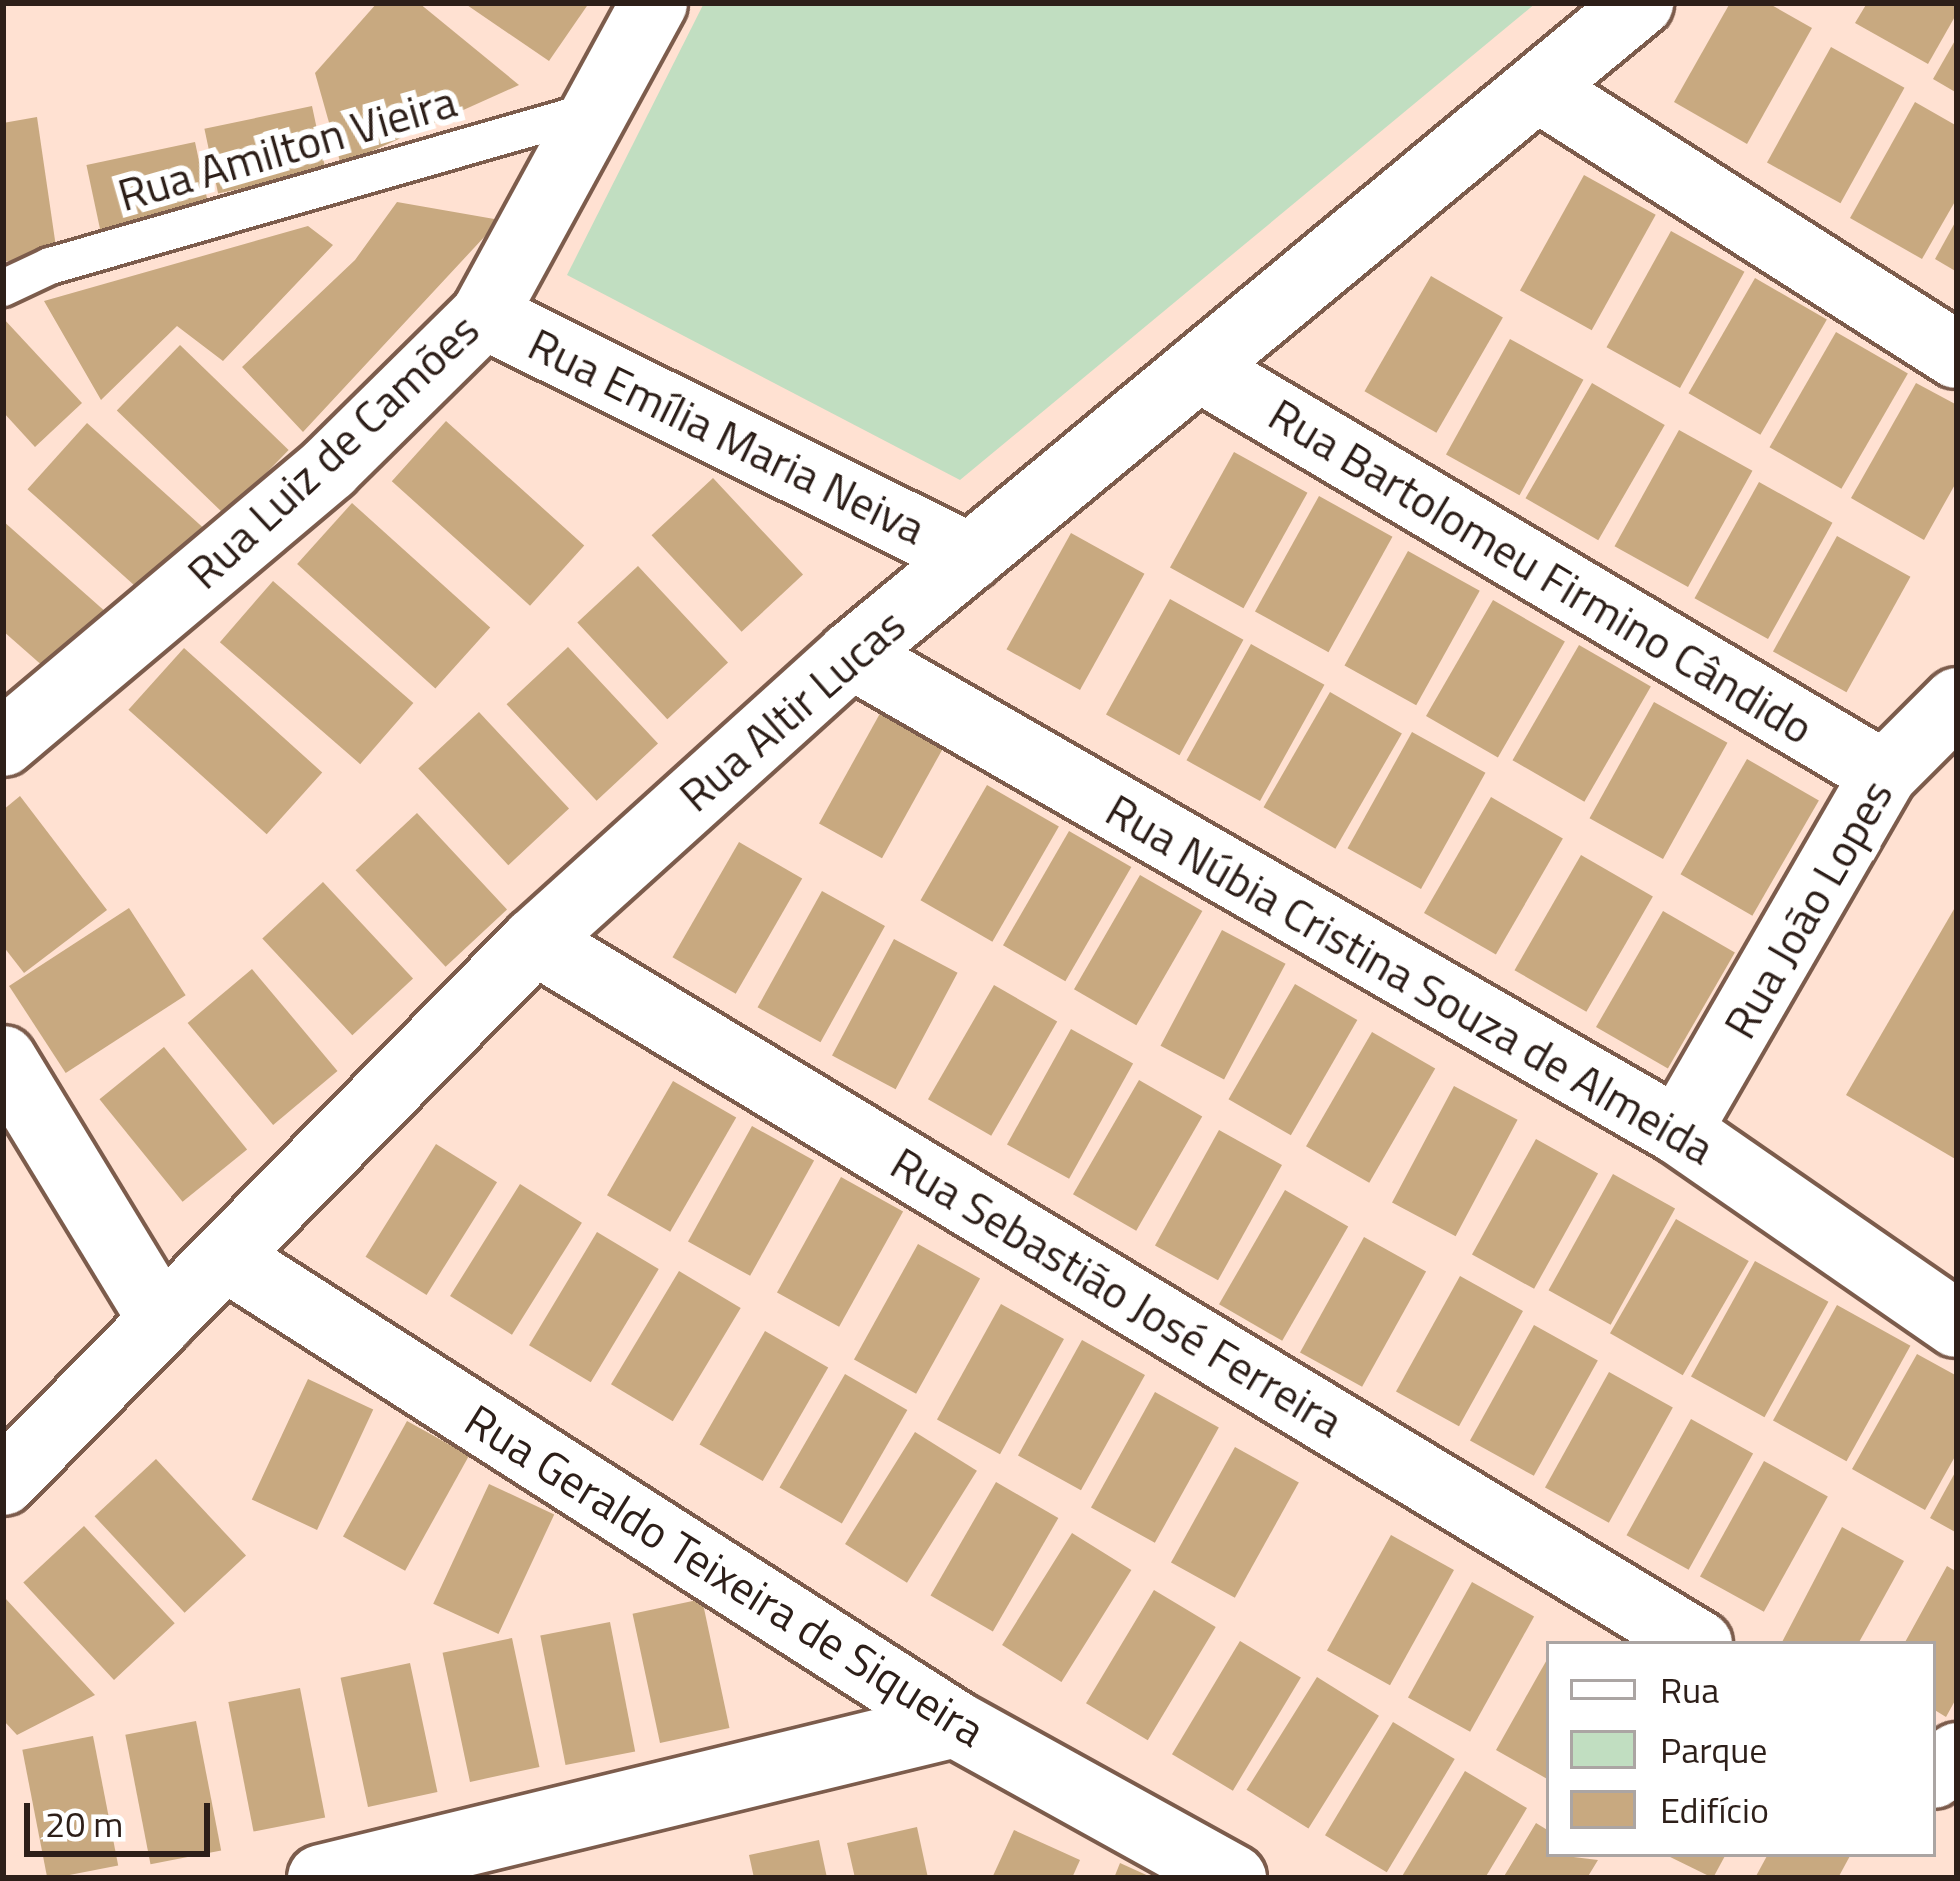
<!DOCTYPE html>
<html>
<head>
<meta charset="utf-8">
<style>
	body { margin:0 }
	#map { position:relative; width:1960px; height:1881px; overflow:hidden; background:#ffe1d2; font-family:"Titillium Web",sans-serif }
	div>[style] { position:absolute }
	.green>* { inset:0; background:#c1dec1 }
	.building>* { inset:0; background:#c8a980; transform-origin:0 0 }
	.roads { filter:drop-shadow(3px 0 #7c5c4c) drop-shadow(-3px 0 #7c5c4c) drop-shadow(0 3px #7c5c4c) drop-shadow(0 -3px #7c5c4c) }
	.lane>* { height:36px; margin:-18px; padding:0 18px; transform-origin:18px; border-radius:18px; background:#fff }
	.street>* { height:66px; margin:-33px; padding:0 33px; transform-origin:33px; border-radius:33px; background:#fff }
	.secondary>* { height:66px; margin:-33px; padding:0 33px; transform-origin:33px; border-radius:33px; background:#fff }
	span { translate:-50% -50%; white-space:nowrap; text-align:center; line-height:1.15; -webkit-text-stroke:12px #fff; paint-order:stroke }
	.street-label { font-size:45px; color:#2d1f19 }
	.frame { position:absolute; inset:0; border:6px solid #2d1f19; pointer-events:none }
	.legend { position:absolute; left:1546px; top:1641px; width:390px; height:216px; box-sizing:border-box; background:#fff; border:3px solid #aba5a3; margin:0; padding:15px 21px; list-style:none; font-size:36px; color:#2d1f19 }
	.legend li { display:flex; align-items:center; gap:24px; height:60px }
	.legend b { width:60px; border:3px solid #aba5a3 }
	.scale { position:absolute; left:24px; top:1803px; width:186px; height:54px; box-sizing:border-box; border:6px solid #2d1f19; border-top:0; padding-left:15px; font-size:36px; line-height:42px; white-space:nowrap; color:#2d1f19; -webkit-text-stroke:9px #fff; paint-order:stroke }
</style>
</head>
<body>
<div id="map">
	<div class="green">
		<div style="clip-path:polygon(704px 3px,1536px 3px,960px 480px,567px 275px)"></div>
	</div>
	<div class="building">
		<div style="clip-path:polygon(377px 3px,419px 3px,519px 85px,341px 165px,315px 73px)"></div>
		<div style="clip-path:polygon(464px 3px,589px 3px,549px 61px)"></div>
		<div style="clip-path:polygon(1730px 3px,1768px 3px,1812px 28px,1747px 144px,1674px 102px)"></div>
		<div style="clip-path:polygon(1867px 3px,1957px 3px,1957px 13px,1928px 64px,1855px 23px)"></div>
		<div style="clip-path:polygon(1957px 37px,1957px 93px,1933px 79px)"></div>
		<div style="left:1831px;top:47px;width:84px;height:132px;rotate:29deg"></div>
		<div style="clip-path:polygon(1915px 102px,1957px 126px,1957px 198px,1922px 259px,1850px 218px)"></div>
		<div style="left:312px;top:106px;width:66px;height:110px;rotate:78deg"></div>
		<div style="clip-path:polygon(37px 117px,57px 254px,3px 262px,3px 123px)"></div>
		<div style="left:195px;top:142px;width:67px;height:111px;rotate:78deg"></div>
		<div style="left:1584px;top:175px;width:82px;height:132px;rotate:29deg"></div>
		<div style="clip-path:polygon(397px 202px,500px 220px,303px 432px,242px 367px,355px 260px)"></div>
		<div style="clip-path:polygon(1957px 219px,1957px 272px,1935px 259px)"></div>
		<div style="clip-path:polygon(308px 226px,333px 245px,223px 361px,177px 326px,101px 400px,44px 301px)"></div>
		<div style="left:1671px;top:231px;width:84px;height:133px;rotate:29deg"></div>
		<div style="left:1431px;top:276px;width:83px;height:133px;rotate:30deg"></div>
		<div style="left:1755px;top:278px;width:83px;height:133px;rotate:30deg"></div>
		<div style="clip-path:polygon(3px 318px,82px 403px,35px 447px,3px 412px)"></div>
		<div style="left:1836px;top:332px;width:83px;height:133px;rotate:30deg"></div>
		<div style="left:1510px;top:339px;width:84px;height:132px;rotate:29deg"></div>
		<div style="left:180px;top:345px;width:151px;height:91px;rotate:44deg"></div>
		<div style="left:1592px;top:383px;width:84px;height:133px;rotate:30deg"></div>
		<div style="clip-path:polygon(1916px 383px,1957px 405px,1957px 481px,1924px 540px,1851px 498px)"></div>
		<div style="left:446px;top:421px;width:186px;height:81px;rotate:42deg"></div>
		<div style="left:87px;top:423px;width:156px;height:89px;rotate:42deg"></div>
		<div style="left:1679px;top:430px;width:84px;height:133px;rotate:29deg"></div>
		<div style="left:1234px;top:452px;width:84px;height:132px;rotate:29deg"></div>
		<div style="left:713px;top:478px;width:132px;height:84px;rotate:47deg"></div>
		<div style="left:1759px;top:482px;width:84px;height:133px;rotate:29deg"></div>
		<div style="left:1319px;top:496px;width:84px;height:132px;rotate:29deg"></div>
		<div style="left:352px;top:503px;width:186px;height:82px;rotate:42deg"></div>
		<div style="clip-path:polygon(3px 521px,107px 613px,53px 675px,3px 631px)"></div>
		<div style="left:1071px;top:533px;width:84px;height:133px;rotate:29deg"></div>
		<div style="left:1837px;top:536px;width:84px;height:132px;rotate:29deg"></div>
		<div style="left:1408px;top:551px;width:82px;height:131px;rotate:29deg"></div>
		<div style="left:638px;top:566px;width:132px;height:83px;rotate:47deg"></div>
		<div style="left:273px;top:581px;width:186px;height:81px;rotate:41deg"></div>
		<div style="left:1170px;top:599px;width:84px;height:132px;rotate:29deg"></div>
		<div style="left:1493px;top:600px;width:83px;height:134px;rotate:30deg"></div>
		<div style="left:1251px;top:644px;width:84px;height:133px;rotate:29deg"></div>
		<div style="left:1579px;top:645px;width:83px;height:133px;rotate:30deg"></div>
		<div style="left:568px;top:647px;width:132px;height:84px;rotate:47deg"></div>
		<div style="left:184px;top:648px;width:186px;height:83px;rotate:42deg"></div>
		<div style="left:1330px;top:692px;width:83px;height:133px;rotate:30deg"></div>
		<div style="left:1654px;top:702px;width:84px;height:133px;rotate:29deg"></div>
		<div style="left:883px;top:708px;width:72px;height:132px;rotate:29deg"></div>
		<div style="left:479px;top:712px;width:132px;height:83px;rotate:47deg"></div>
		<div style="left:1412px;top:732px;width:84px;height:133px;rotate:29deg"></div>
		<div style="left:1747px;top:759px;width:83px;height:133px;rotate:30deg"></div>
		<div style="left:987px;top:785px;width:83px;height:133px;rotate:30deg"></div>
		<div style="clip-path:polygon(20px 796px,107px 910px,24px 973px,3px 946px,3px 810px)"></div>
		<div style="left:1491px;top:797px;width:83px;height:134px;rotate:30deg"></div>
		<div style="left:417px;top:813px;width:132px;height:84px;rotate:47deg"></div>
		<div style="left:1069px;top:831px;width:72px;height:132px;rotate:30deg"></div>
		<div style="left:739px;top:842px;width:73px;height:133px;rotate:30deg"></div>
		<div style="left:1581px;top:855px;width:83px;height:133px;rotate:30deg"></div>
		<div style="left:1140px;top:875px;width:72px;height:132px;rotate:30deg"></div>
		<div style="left:323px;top:882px;width:132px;height:83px;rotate:47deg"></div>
		<div style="left:822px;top:891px;width:72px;height:133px;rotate:29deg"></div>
		<div style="clip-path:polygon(1957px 904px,1957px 1160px,1846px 1095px)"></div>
		<div style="left:129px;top:908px;width:104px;height:143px;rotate:57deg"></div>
		<div style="left:1663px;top:911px;width:83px;height:134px;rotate:30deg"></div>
		<div style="left:1222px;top:930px;width:72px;height:131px;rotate:28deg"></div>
		<div style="left:894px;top:939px;width:72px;height:132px;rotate:28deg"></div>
		<div style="left:252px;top:969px;width:133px;height:84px;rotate:50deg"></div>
		<div style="left:1295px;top:984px;width:72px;height:133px;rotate:30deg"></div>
		<div style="left:994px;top:985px;width:73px;height:132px;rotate:30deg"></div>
		<div style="left:1071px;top:1029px;width:71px;height:132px;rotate:29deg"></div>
		<div style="left:1372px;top:1032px;width:73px;height:132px;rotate:30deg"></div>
		<div style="left:164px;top:1047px;width:132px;height:83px;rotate:51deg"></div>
		<div style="left:1139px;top:1080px;width:73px;height:132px;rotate:30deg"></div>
		<div style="left:673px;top:1081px;width:73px;height:132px;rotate:30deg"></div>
		<div style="left:1454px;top:1086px;width:72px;height:132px;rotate:28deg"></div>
		<div style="left:752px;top:1126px;width:71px;height:132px;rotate:29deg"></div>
		<div style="left:1219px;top:1130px;width:72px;height:132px;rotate:29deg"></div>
		<div style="left:1536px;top:1139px;width:71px;height:132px;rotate:29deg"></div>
		<div style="left:436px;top:1144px;width:72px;height:133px;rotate:32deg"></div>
		<div style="left:1613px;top:1174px;width:71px;height:133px;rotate:29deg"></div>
		<div style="left:841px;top:1177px;width:71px;height:132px;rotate:29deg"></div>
		<div style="left:520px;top:1184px;width:73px;height:132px;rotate:32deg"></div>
		<div style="left:1285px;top:1190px;width:73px;height:132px;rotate:30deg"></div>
		<div style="left:1676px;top:1219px;width:84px;height:132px;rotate:30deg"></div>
		<div style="left:597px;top:1232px;width:72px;height:132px;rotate:31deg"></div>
		<div style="left:1364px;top:1237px;width:71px;height:132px;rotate:29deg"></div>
		<div style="left:918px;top:1244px;width:71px;height:132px;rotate:29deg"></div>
		<div style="left:1755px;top:1261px;width:84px;height:132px;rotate:29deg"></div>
		<div style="left:679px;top:1271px;width:72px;height:132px;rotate:31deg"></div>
		<div style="left:1460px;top:1276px;width:72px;height:132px;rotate:29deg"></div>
		<div style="left:1001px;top:1304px;width:72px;height:132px;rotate:29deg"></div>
		<div style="left:1837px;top:1305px;width:84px;height:132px;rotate:29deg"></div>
		<div style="left:1534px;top:1325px;width:73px;height:132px;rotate:29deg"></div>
		<div style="left:765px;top:1331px;width:73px;height:131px;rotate:30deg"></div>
		<div style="left:1082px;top:1340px;width:72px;height:132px;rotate:29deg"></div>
		<div style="clip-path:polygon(1917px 1354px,1957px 1376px,1957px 1453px,1925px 1510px,1852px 1469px)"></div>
		<div style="left:1609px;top:1372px;width:73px;height:132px;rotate:29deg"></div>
		<div style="left:845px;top:1374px;width:72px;height:131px;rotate:30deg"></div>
		<div style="left:308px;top:1379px;width:72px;height:133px;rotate:25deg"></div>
		<div style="left:1155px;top:1392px;width:73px;height:132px;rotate:29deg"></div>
		<div style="left:1691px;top:1419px;width:71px;height:133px;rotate:29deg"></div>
		<div style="left:407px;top:1421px;width:71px;height:132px;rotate:29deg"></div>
		<div style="left:915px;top:1432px;width:73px;height:132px;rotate:32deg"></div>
		<div style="left:1235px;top:1447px;width:73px;height:132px;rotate:29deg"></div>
		<div style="left:156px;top:1459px;width:132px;height:84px;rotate:47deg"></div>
		<div style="left:1764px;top:1461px;width:73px;height:132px;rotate:29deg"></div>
		<div style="clip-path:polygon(1957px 1469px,1957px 1533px,1930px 1518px)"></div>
		<div style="left:996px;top:1482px;width:72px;height:131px;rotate:30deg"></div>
		<div style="left:489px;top:1484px;width:72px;height:132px;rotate:25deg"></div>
		<div style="left:84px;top:1526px;width:133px;height:83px;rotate:47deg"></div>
		<div style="clip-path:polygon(1842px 1527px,1904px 1561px,1858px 1644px,1781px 1644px)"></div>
		<div style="left:1072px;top:1533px;width:70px;height:132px;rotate:32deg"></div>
		<div style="left:1391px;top:1535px;width:72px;height:132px;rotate:29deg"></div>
		<div style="clip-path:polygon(1947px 1566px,1957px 1572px,1957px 1697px,1946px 1717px,1933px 1709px,1933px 1644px,1904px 1644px)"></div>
		<div style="left:1472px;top:1582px;width:71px;height:132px;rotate:29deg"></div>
		<div style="left:1154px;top:1590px;width:72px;height:132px;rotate:31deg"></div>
		<div style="clip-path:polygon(5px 1598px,95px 1695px,17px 1735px,3px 1720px)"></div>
		<div style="left:702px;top:1599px;width:132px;height:71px;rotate:78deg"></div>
		<div style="left:610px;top:1622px;width:132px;height:71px;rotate:79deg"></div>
		<div style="left:512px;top:1638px;width:132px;height:71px;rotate:78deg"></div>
		<div style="left:1240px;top:1641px;width:71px;height:132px;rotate:31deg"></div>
		<div style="clip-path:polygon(1549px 1656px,1549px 1780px,1496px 1750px)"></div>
		<div style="left:410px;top:1663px;width:132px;height:71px;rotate:78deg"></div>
		<div style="left:1317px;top:1677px;width:73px;height:133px;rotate:32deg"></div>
		<div style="left:300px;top:1688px;width:132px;height:73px;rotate:79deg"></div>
		<div style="left:196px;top:1721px;width:132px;height:72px;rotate:79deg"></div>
		<div style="left:1393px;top:1722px;width:72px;height:132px;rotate:31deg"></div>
		<div style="left:93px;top:1736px;width:132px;height:72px;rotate:79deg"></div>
		<div style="clip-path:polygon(1465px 1771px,1527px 1808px,1485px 1878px,1401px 1878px)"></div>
		<div style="clip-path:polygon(1536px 1823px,1549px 1831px,1549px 1854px,1598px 1860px,1587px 1878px,1503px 1878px)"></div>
		<div style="clip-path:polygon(917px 1827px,928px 1878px,855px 1878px,847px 1843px)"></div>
		<div style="clip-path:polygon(1014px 1830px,1080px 1860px,1072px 1878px,992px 1878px)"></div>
		<div style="clip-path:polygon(819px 1840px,827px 1878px,754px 1878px,749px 1855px)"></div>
		<div style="clip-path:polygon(1664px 1854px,1726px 1854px,1713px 1878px)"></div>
		<div style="clip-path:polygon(1768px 1854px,1851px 1854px,1838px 1878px,1755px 1878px)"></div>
		<div style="clip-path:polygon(1120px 1863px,1153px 1878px,1114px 1878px)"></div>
	</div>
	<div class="roads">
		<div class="lane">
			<div style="left:3px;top:288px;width:52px;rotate:-25.1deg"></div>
			<div style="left:50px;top:266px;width:569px;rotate:-16.01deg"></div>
		</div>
		<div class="street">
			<div style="left:1539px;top:89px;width:495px;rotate:32.5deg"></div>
			<div style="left:484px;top:315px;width:543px;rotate:26.47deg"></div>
			<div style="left:1199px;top:368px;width:796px;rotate:30.66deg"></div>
			<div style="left:851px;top:655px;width:954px;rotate:29.92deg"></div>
			<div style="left:1678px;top:1131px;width:339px;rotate:34.7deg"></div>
			<div style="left:535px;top:941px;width:1360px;rotate:31.13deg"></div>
			<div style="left:3px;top:1059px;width:306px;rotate:58.7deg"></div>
			<div style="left:1678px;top:1131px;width:412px;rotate:-60deg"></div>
			<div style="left:1884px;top:774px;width:103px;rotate:-45deg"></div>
			<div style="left:225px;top:1257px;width:867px;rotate:32.61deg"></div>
			<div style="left:955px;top:1724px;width:318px;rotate:29deg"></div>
			<div style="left:3px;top:1482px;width:759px;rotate:-45.48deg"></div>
			<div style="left:535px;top:941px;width:426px;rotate:-42.1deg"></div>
			<div style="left:851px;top:655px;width:1024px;rotate:-39.57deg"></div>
			<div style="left:1933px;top:1775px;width:31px;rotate:-38deg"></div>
			<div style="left:321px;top:1878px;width:652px;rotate:-13.65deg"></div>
		</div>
		<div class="secondary">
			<div style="left:3px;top:743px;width:426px;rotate:-40.1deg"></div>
			<div style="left:329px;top:468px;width:218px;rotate:-44.6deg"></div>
			<div style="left:484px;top:315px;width:355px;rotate:-61.4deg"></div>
		</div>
	</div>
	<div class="street-label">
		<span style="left:287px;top:148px;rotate:-16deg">Rua Amilton Vieira</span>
		<span style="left:727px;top:436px;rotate:26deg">Rua Emília Maria Neiva</span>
		<span style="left:333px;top:451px;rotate:-43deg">Rua Luiz de Camões</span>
		<span style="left:1541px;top:571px;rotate:31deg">Rua Bartolomeu Firmino Cândido</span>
		<span style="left:792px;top:710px;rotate:-41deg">Rua Altir Lucas</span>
		<span style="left:1808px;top:909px;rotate:-60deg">Rua João Lopes</span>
		<span style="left:1410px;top:979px;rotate:30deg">Rua Núbia Cristina Souza de Almeida</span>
		<span style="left:1117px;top:1292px;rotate:31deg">Rua Sebastião José Ferreira</span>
		<span style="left:725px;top:1575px;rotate:32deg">Rua Geraldo Teixeira de Siqueira</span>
	</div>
	<div class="frame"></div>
	<ul class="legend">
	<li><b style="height:15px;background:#fff"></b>Rua</li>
	<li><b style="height:33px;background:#c1dec1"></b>Parque</li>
	<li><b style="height:33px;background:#c8a980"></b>Edifício</li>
	</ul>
	<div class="scale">20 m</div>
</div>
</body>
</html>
